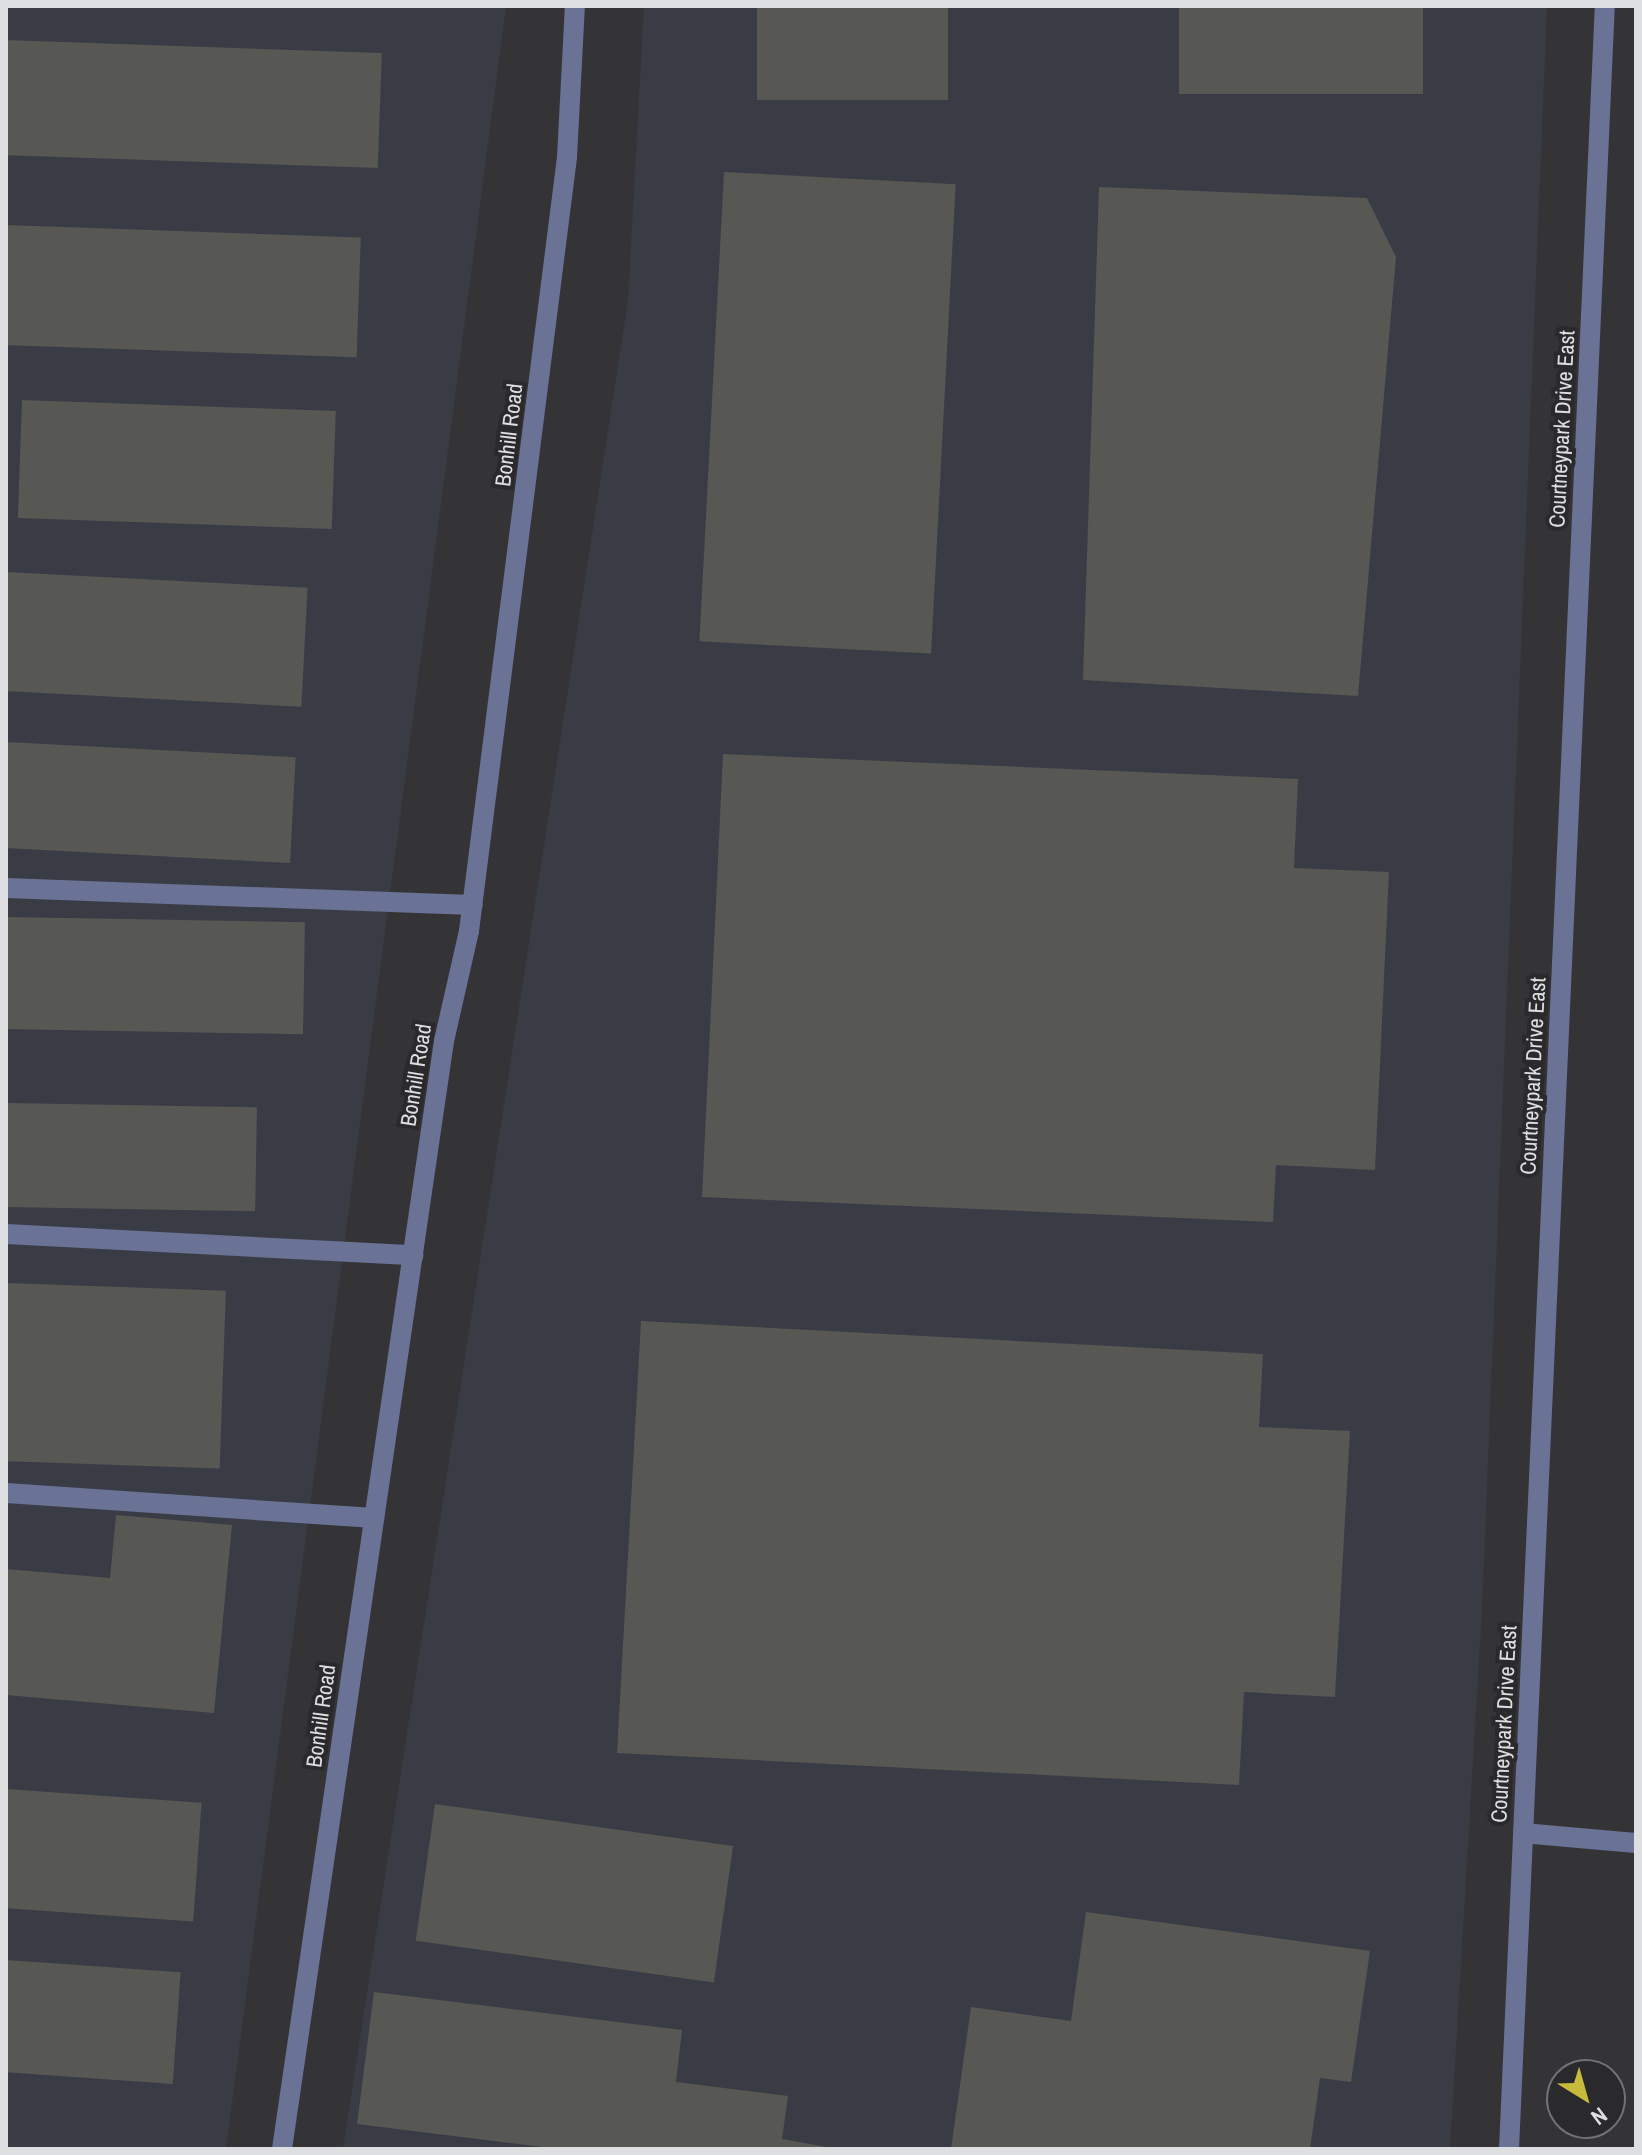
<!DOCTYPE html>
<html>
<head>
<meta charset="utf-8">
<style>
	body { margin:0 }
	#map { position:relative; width:1642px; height:2155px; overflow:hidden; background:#343437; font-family:"Archivo Narrow",sans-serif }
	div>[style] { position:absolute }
	.built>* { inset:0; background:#3a3c45 }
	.building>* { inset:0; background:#575754; transform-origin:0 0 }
	.minor>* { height:20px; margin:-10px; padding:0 10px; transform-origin:10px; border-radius:10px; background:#6a7296 }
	span { translate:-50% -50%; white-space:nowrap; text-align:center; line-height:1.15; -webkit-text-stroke:8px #2a2a2d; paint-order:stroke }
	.street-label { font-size:22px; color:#dedfe0 }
	.frame { position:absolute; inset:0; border:8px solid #dedfe0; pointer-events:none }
	.north { position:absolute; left:1546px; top:2059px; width:80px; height:80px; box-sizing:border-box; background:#2a2a2d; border:2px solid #727275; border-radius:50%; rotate:143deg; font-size:22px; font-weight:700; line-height:32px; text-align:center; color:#dedfe0 }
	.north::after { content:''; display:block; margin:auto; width:28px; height:36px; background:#c8bb3b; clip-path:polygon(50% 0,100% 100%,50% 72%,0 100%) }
</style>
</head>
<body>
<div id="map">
	<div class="built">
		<div style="clip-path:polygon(6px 6px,506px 6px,226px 2149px,6px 2149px)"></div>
		<div style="clip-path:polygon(644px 6px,1547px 6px,1482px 1609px,1450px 2149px,343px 2149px,628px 301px)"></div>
	</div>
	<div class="building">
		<div style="left:757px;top:6px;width:191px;height:94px"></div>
		<div style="left:1179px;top:6px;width:244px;height:88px"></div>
		<div style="left:6px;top:40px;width:376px;height:115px;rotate:2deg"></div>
		<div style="left:724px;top:172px;width:232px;height:470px;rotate:3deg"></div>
		<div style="clip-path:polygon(1099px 187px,1367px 198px,1396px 257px,1358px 696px,1083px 680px)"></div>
		<div style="left:6px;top:225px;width:355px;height:120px;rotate:2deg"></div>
		<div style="left:22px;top:400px;width:314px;height:118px;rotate:2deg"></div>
		<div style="left:6px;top:572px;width:302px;height:119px;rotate:3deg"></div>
		<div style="left:6px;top:742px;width:290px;height:106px;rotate:3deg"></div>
		<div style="clip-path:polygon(723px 754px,1298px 779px,1294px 868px,1389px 872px,1375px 1170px,1276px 1165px,1273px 1222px,702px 1197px)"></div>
		<div style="left:6px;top:917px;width:299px;height:112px;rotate:1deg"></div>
		<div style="left:6px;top:1103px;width:251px;height:104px;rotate:1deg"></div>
		<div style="left:6px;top:1283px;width:220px;height:178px;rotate:2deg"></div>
		<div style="clip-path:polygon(641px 1321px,1263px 1354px,1259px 1427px,1350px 1431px,1335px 1697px,1244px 1692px,1239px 1785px,617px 1753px)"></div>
		<div style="clip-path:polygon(116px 1515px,232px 1525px,214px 1713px,6px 1695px,6px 1569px,110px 1578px)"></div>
		<div style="left:6px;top:1789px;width:196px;height:119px;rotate:4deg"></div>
		<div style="left:435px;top:1804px;width:301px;height:138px;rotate:8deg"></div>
		<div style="clip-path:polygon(1086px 1912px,1370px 1951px,1351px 2082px,1320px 2078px,1310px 2149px,951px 2149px,971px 2007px,1071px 2021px)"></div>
		<div style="left:6px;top:1960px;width:175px;height:112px;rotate:4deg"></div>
		<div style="clip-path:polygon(374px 1992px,682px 2030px,676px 2082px,788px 2096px,782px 2139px,838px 2149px,559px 2149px,357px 2124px)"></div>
	</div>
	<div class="minor">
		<div style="left:6px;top:888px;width:467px;rotate:2.1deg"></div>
		<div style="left:6px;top:1234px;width:408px;rotate:3deg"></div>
		<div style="left:6px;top:1493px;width:369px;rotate:3.9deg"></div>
		<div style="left:1523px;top:1833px;width:113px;rotate:5.1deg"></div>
		<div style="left:282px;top:2149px;width:1120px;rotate:-81.68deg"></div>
		<div style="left:444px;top:1041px;width:113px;rotate:-77.2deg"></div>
		<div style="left:469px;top:931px;width:780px;rotate:-82.78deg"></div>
		<div style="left:567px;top:157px;width:151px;rotate:-87deg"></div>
		<div style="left:1509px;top:2149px;width:2145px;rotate:-87.44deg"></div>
	</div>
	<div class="street-label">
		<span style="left:1562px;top:429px;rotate:-87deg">Courtneypark Drive East</span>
		<span style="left:509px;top:435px;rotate:-83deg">Bonhill Road</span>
		<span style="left:416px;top:1075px;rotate:-81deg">Bonhill Road</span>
		<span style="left:1533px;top:1076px;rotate:-87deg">Courtneypark Drive East</span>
		<span style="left:321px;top:1716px;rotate:-82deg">Bonhill Road</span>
		<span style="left:1504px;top:1724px;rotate:-87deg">Courtneypark Drive East</span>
	</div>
	<div class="frame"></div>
	<div class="north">N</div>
</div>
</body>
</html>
